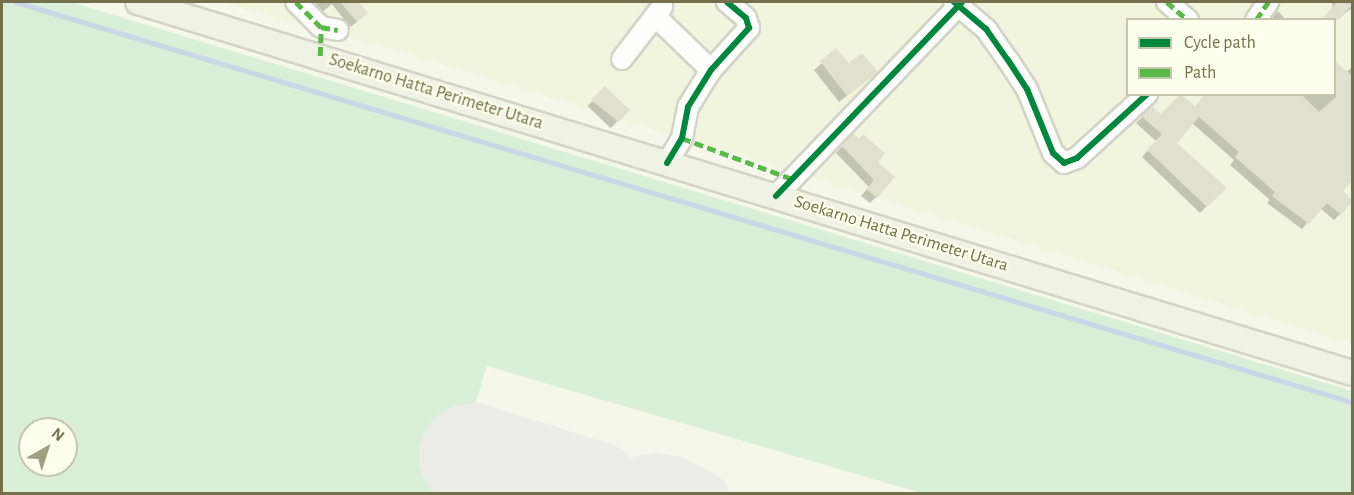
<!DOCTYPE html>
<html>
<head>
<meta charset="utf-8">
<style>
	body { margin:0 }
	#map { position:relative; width:1354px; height:495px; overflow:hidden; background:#f4f7ea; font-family:"Alegreya Sans",sans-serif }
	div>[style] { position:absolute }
	.residential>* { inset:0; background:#f2f5de }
	.green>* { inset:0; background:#daefd8 }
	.shadow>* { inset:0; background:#0003; transform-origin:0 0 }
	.stream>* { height:4.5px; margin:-2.25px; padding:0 2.25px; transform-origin:2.25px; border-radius:2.25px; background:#cbd6e6 }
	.taxiway>* { height:42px; margin:-21px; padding:0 21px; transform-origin:21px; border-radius:21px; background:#edede7 }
	.runway>* { height:106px; margin:-53px; padding:0 53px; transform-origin:53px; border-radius:53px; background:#edede7 }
	.building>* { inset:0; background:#e0e0cf }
	.roads { filter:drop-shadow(2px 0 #d3d4c7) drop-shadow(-2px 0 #d3d4c7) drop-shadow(0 2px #d3d4c7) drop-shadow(0 -2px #d3d4c7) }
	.minor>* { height:20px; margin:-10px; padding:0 10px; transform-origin:10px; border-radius:10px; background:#fdfefc }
	.major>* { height:24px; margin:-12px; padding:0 12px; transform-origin:12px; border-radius:12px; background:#f0f2e6 }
	.quiet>* { height:4.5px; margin-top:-2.25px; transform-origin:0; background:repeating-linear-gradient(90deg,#58b947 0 9px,transparent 0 13.5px) }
	.cycleway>* { height:6px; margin:-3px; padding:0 3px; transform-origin:3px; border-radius:3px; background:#00873e }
	span { translate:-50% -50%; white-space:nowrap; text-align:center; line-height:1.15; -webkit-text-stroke:4.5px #fcffec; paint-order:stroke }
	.street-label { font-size:18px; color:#75704b }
	.frame { position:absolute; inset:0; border:3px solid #75704b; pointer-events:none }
	.legend { position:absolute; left:1126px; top:18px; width:210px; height:78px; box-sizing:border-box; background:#fcffec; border:2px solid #c6c6ac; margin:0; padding:8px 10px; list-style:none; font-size:18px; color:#75704b }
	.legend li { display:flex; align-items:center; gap:12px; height:30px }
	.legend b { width:30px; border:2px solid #c6c6ac }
	.north { position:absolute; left:18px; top:417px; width:60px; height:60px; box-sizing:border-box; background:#fcffec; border:2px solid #c6c6ac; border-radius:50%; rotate:39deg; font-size:16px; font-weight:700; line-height:24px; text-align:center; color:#75704b }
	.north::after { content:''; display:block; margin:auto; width:21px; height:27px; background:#a19f83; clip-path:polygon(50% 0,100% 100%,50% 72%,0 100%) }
</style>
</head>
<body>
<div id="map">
	<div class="residential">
		<div style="clip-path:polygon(evenodd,221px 2px,1352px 2px,1352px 344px,413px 55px,221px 2px,1128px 20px,1334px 20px,1334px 94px,1128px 94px,1128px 20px)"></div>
	</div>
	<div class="green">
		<div style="clip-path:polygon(evenodd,2px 2px,71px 2px,1352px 391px,1352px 493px,921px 493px,487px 366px,447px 493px,2px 493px,2px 2px,30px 429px,66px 429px,66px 465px,30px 465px,30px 429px)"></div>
	</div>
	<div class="shadow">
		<div style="clip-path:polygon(314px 2px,358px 2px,361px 19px,350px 27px,332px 4px,316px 17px,310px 11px,317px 4px)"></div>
		<div style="clip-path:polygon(1332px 2px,1352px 2px,1352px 8px,1334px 22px)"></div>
		<div style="clip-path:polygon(1278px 11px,1286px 20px,1270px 20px)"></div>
		<div style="clip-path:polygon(1334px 62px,1346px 72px,1352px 67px,1352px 177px,1341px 191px,1340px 214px,1334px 220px,1320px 208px,1302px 229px,1267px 203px,1270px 200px,1230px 165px,1234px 160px,1192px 123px,1175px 143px,1225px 188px,1200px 213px,1142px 157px,1156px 141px,1136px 123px,1152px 108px,1161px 116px,1181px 95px,1195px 107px,1206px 94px,1334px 94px)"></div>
		<div style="clip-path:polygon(822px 63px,849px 65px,876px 73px,839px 102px,814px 70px)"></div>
		<div style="left:605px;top:88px;width:32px;height:25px;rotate:44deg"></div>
		<div style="clip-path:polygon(853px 135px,876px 162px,876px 197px,870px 203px,861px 196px,869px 187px,836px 153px)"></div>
	</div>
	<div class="stream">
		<div style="left:16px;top:2px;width:1395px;rotate:16.67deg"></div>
	</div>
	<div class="taxiway">
		<div style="left:600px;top:494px;width:24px;rotate:-33deg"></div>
		<div style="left:620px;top:481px;width:37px;rotate:-11deg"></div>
		<div style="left:656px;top:474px;width:18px;rotate:9deg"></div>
		<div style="left:674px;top:477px;width:37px;rotate:27deg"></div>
	</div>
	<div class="runway">
		<div style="left:472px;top:456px;width:127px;rotate:17.4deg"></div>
	</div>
	<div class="building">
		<div style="clip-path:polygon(340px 2px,359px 2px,368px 13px,357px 22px)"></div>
		<div style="clip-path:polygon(1337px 2px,1353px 4px,1339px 20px,1321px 20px)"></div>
		<div style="clip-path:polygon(836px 48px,849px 63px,862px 53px,878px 72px,847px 96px,820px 61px)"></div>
		<div style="clip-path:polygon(1335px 61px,1353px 77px,1353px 180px,1343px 191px,1353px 201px,1341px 215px,1327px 203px,1309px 224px,1272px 196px,1275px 192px,1235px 157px,1239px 152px,1199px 117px,1177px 143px,1227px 188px,1207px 207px,1147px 150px,1162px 134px,1141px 116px,1152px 106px,1161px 114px,1180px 94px,1195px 106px,1205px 94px,1301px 94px,1319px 112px,1336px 97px)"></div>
		<div style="clip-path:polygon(605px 86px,630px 110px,619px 122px,591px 100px)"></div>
		<div style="clip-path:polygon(853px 133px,859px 138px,863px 134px,885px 153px,878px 162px,895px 177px,877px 198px,866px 189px,874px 180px,841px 145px)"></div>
	</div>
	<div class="roads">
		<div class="minor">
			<div style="left:296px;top:2px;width:35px;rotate:45deg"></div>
			<div style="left:321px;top:27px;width:17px;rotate:10deg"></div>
			<div style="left:954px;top:2px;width:42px;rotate:40.2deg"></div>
			<div style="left:986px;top:29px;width:38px;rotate:55deg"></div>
			<div style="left:1008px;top:60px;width:35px;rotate:57deg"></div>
			<div style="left:1027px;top:89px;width:69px;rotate:67.9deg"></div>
			<div style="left:1053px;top:153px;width:15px;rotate:42deg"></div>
			<div style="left:1064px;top:163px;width:14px;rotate:-21deg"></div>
			<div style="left:1077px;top:158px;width:95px;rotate:-42.4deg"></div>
			<div style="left:1167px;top:2px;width:28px;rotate:41deg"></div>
			<div style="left:655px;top:16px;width:78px;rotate:44deg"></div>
			<div style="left:1256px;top:20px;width:22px;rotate:-56deg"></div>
			<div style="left:622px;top:59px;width:66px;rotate:-52.4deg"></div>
			<div style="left:667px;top:163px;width:29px;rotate:-59deg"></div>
			<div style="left:682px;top:138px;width:32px;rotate:-79deg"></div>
			<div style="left:688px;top:107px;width:44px;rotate:-58.1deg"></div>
			<div style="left:711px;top:70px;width:57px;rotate:-47.9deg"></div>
			<div style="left:749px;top:28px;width:10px;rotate:-107deg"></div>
			<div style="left:746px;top:18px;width:25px;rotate:-140deg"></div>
			<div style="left:776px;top:196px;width:269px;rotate:-46.2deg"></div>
		</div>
		<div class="major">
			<div style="left:138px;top:2px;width:1269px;rotate:16.99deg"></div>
		</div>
	</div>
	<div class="quiet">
		<div style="left:296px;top:2px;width:35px;rotate:45deg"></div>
		<div style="left:321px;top:27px;width:17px;rotate:10deg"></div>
		<div style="left:1167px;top:2px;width:28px;rotate:41deg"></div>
		<div style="left:1256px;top:20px;width:22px;rotate:-56deg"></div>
		<div style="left:320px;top:56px;width:29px;rotate:-88deg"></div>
		<div style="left:682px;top:138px;width:117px;rotate:20.4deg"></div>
	</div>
	<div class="cycleway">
		<div style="left:954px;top:2px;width:42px;rotate:40.2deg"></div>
		<div style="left:986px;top:29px;width:38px;rotate:55deg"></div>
		<div style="left:1008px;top:60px;width:35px;rotate:57deg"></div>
		<div style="left:1027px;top:89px;width:69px;rotate:67.9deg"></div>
		<div style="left:1053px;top:153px;width:15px;rotate:42deg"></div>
		<div style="left:1064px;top:163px;width:14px;rotate:-21deg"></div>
		<div style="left:1077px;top:158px;width:95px;rotate:-42.4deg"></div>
		<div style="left:667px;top:163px;width:29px;rotate:-59deg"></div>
		<div style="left:682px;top:138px;width:32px;rotate:-79deg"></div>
		<div style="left:688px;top:107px;width:44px;rotate:-58.1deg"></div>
		<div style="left:711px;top:70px;width:57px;rotate:-47.9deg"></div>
		<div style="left:749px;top:28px;width:10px;rotate:-107deg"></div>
		<div style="left:746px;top:18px;width:25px;rotate:-140deg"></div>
		<div style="left:776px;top:196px;width:269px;rotate:-46.2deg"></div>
	</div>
	<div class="street-label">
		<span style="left:436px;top:92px;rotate:17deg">Soekarno Hatta Perimeter Utara</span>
		<span style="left:901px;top:234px;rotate:17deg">Soekarno Hatta Perimeter Utara</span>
	</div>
	<div class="frame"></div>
	<ul class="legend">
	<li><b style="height:8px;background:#00873e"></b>Cycle path</li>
	<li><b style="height:8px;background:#58b947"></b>Path</li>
	</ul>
	<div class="north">N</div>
</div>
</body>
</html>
